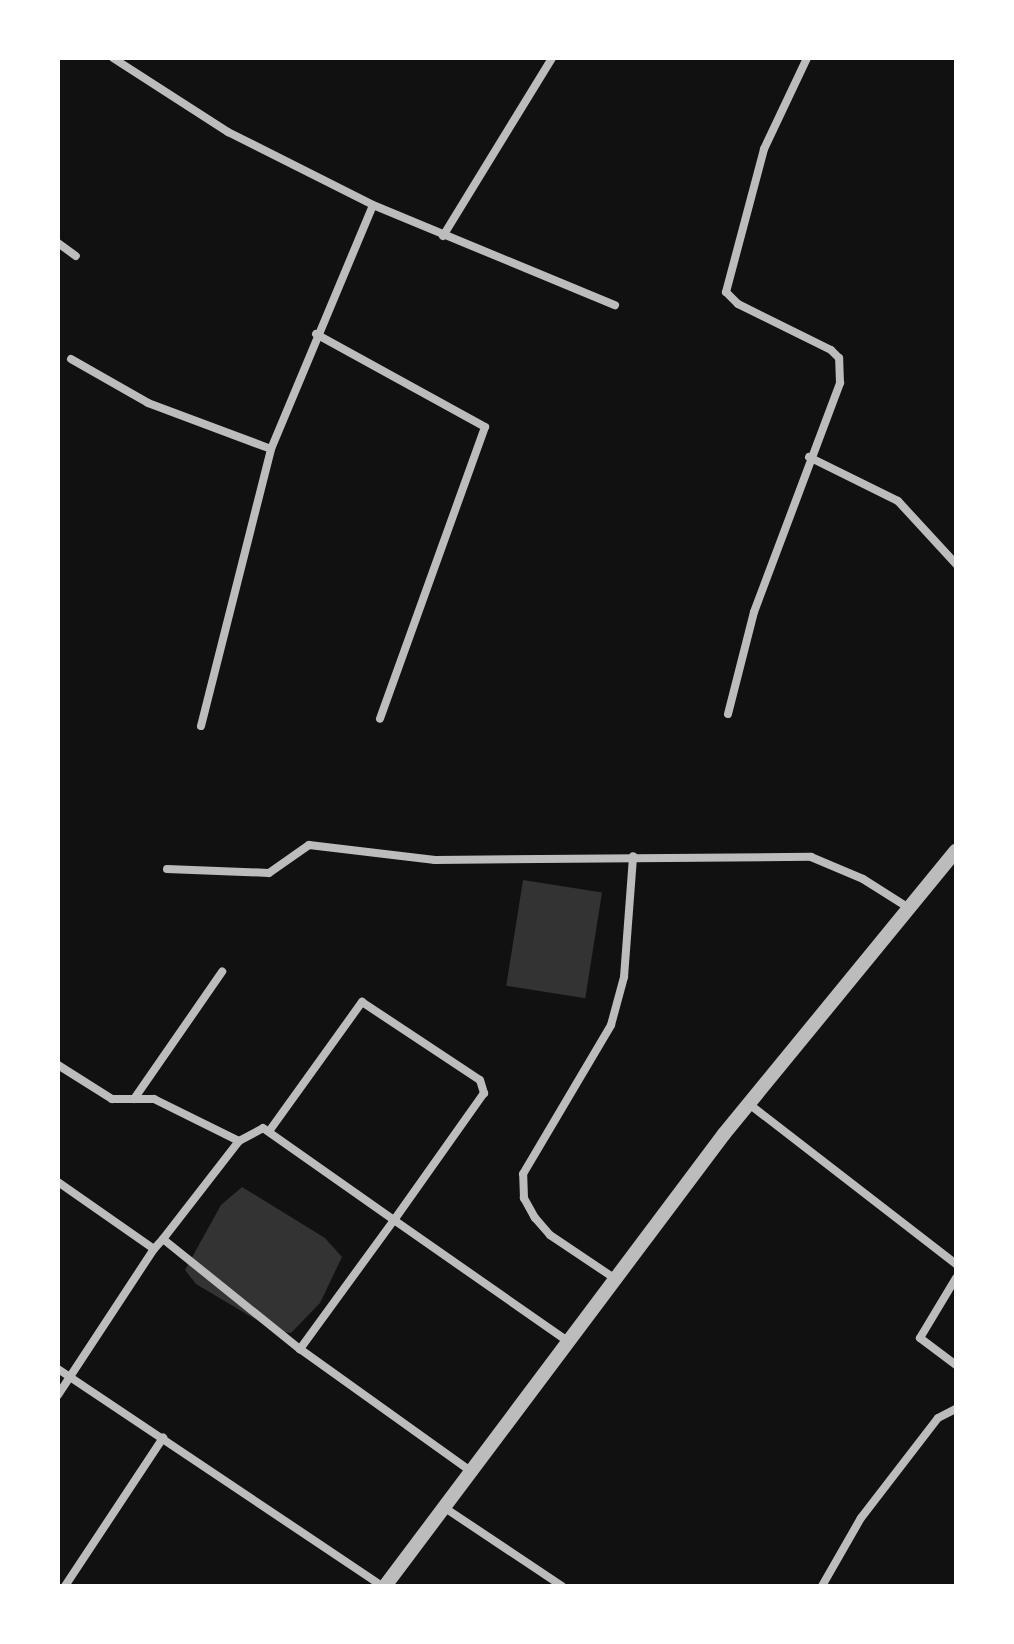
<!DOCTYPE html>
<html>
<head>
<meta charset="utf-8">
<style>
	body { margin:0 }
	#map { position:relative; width:1014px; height:1644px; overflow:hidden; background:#111; font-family:"Alegreya Sans",sans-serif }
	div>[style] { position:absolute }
	.water>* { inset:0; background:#333; transform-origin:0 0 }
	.minor>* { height:8px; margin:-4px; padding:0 4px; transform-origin:4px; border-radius:4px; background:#bcbcbc }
	.tertiary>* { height:14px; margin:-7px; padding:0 7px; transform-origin:7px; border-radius:7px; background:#bcbcbc }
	span { translate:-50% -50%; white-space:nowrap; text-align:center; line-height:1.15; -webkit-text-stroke:8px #fff; paint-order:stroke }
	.frame { position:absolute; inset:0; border:60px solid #fff; pointer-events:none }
</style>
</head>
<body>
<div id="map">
	<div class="water">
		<div style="left:523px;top:880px;width:80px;height:107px;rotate:9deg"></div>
		<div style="clip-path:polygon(242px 1187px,325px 1238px,342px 1257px,320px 1303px,291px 1333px,275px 1331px,196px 1284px,185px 1270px,221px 1205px)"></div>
	</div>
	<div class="minor">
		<div style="left:113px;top:58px;width:137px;rotate:32.8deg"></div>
		<div style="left:228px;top:132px;width:162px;rotate:26.7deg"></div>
		<div style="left:373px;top:205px;width:262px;rotate:22.5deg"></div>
		<div style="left:443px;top:236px;width:209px;rotate:-58.5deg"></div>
		<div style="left:58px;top:243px;width:22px;rotate:36deg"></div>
		<div style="left:316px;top:334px;width:193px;rotate:28.8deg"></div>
		<div style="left:485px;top:427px;width:310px;rotate:109.8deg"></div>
		<div style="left:71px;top:359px;width:89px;rotate:29.7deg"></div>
		<div style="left:148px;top:403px;width:131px;rotate:20.5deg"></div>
		<div style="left:271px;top:449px;width:264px;rotate:-67.3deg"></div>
		<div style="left:809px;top:457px;width:99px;rotate:26.3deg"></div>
		<div style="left:898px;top:501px;width:86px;rotate:47.4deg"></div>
		<div style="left:728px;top:714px;width:105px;rotate:-75.7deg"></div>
		<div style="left:754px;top:612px;width:245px;rotate:-69.4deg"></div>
		<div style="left:840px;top:383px;width:25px;rotate:-92deg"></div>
		<div style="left:839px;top:358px;width:11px;rotate:-135deg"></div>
		<div style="left:831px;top:350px;width:104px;rotate:-153.7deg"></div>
		<div style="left:738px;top:304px;width:17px;rotate:-135deg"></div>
		<div style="left:726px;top:292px;width:148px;rotate:-75.1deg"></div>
		<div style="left:764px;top:149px;width:101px;rotate:-64.7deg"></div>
		<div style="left:201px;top:726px;width:286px;rotate:-75.8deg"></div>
		<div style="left:167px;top:869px;width:102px;rotate:2.2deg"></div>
		<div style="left:269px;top:873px;width:49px;rotate:-35deg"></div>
		<div style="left:309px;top:845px;width:127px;rotate:6.8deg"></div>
		<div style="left:435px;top:860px;width:376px;rotate:-0.5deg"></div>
		<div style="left:811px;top:857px;width:56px;rotate:22.9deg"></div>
		<div style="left:863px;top:879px;width:54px;rotate:32.2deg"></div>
		<div style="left:58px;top:1065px;width:64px;rotate:32.2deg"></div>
		<div style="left:112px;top:1099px;width:42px"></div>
		<div style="left:154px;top:1099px;width:95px;rotate:26.3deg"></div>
		<div style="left:134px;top:1099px;width:155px;rotate:-55.3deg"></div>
		<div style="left:749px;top:1104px;width:262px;rotate:37.7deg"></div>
		<div style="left:270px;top:1130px;width:158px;rotate:-54.3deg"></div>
		<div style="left:362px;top:1002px;width:141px;rotate:33.5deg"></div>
		<div style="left:480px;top:1080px;width:14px;rotate:73deg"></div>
		<div style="left:484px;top:1093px;width:156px;rotate:125.3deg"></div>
		<div style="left:394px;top:1220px;width:213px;rotate:34.9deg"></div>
		<div style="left:58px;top:1182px;width:117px;rotate:34.9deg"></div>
		<div style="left:154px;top:1249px;width:13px;rotate:-48deg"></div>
		<div style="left:163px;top:1239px;width:176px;rotate:38.8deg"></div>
		<div style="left:300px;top:1349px;width:211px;rotate:35.6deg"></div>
		<div style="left:163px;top:1239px;width:124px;rotate:-52.2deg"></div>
		<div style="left:239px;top:1141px;width:27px;rotate:-28deg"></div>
		<div style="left:263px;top:1128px;width:160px;rotate:35.1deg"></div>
		<div style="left:394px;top:1220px;width:160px;rotate:126.1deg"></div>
		<div style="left:956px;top:1278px;width:70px;rotate:121deg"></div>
		<div style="left:920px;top:1338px;width:45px;rotate:36.9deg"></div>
		<div style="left:617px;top:1280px;width:81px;rotate:-146.1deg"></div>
		<div style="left:550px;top:1235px;width:23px;rotate:-131deg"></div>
		<div style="left:535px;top:1218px;width:23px;rotate:-119deg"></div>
		<div style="left:524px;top:1198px;width:24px;rotate:-92deg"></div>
		<div style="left:523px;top:1174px;width:173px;rotate:-59.4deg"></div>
		<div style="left:611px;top:1025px;width:50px;rotate:-74.8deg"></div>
		<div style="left:624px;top:977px;width:121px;rotate:-85.7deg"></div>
		<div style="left:58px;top:1369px;width:390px;rotate:33.8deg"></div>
		<div style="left:58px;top:1395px;width:175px;rotate:-56.7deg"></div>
		<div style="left:445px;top:1508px;width:141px;rotate:33.7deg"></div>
		<div style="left:65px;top:1586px;width:178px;rotate:-56.5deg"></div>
		<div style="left:822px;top:1586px;width:78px;rotate:-60.2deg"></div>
		<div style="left:861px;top:1518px;width:126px;rotate:-52.4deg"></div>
		<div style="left:938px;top:1418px;width:20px;rotate:-27deg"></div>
	</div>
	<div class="tertiary">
		<div style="left:385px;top:1586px;width:565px;rotate:-53.13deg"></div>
		<div style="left:724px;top:1134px;width:366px;rotate:-50.7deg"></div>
	</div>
	<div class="frame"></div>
</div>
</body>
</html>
